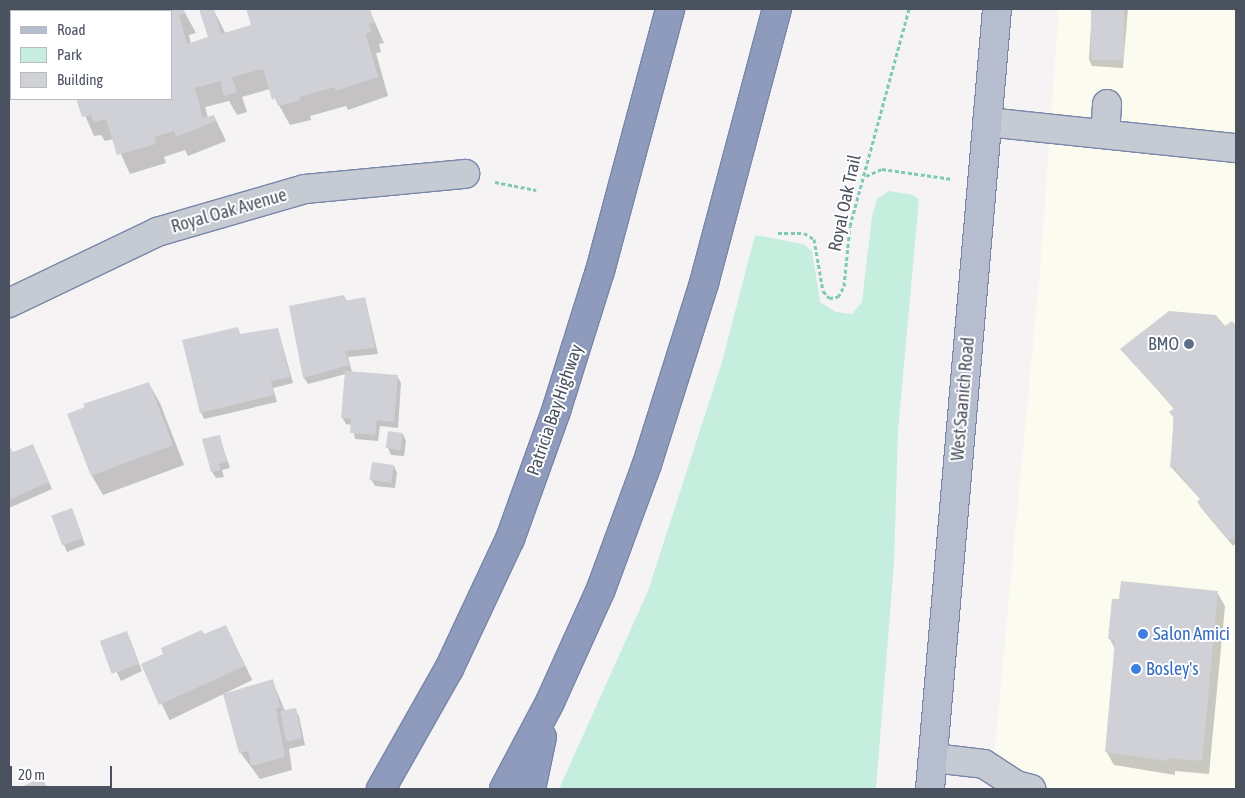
<!DOCTYPE html>
<html>
<head>
<meta charset="utf-8">
<style>
	body { margin:0 }
	#map { position:relative; width:1245px; height:798px; overflow:hidden; background:#f5f3f3; font-family:"Asap Condensed",sans-serif }
	div>[style] { position:absolute }
	.commercial>* { inset:0; background:#fcfbf0 }
	.green>* { inset:0; background:#c6eede }
	.shadow>* { inset:0; background:#0003; transform-origin:0 0 }
	.building>* { inset:0; background:#d0d1d7; transform-origin:0 0 }
	.path>* { height:3px; margin-top:-1.5px; transform-origin:0; background:repeating-linear-gradient(90deg,#7fcab5 0 4px,transparent 0 6.5px) }
	.roads { filter:drop-shadow(1px 0 #7986a9) drop-shadow(-1px 0 #7986a9) drop-shadow(0 1px #7986a9) drop-shadow(0 -1px #7986a9) }
	.minor>* { height:28px; margin:-14px; padding:0 14px; transform-origin:14px; border-radius:14px; background:#c5cad3 }
	.major>* { height:28px; margin:-14px; padding:0 14px; transform-origin:14px; border-radius:14px; background:#b5bdcf }
	.highway>* { height:28px; margin:-14px; padding:0 14px; transform-origin:14px; border-radius:14px; background:#8e9bbd }
	.dots>* { width:14px; height:14px; translate:-50% -50%; box-sizing:border-box; border:2px solid #fff; border-radius:50% }
	span { translate:-50% -50%; white-space:nowrap; text-align:center; line-height:1.15; -webkit-text-stroke:4px #fff; paint-order:stroke }
	.street-label { font-size:18px; color:#4b525f }
	.service-label { font-size:18px; color:#4e5e75 }
	.right { translate:-100% -50%; text-align:right }
	.shop-label { font-size:18px; color:#366cbe }
	.left { translate:0 -50%; text-align:left }
	.frame { position:absolute; inset:0; border:10px solid #4b525f; pointer-events:none }
	.legend { position:absolute; left:10px; top:10px; width:162px; height:90px; box-sizing:border-box; background:#fff; border:1px solid #b7babf; margin:0; padding:6px 9px; list-style:none; font-size:15px; color:#4b525f }
	.legend li { display:flex; align-items:center; gap:10px; height:25px }
	.legend b { width:25px; border:1px solid #b7babf }
	.scale { position:absolute; left:10px; top:766px; width:102px; height:22px; box-sizing:border-box; border:2px solid #4b525f; border-top:0; padding-left:6px; font-size:15px; line-height:18px; white-space:nowrap; color:#4b525f; -webkit-text-stroke:4px #fff; paint-order:stroke }
</style>
</head>
<body>
<div id="map">
	<div class="commercial">
		<div style="clip-path:polygon(1059px 9px,1236px 9px,1236px 789px,991px 789px,1040px 270px)"></div>
	</div>
	<div class="green">
		<div style="clip-path:polygon(889px 191px,913px 195px,919px 199px,898px 431px,894px 563px,876px 789px,559px 789px,648px 591px,722px 362px,755px 235px,803px 244px,812px 251px,820px 302px,836px 312px,852px 314px,862px 302px,872px 216px,877px 199px)"></div>
	</div>
	<div class="shadow">
		<div style="clip-path:polygon(9px 9px,13px 9px,9px 34px)"></div>
		<div style="clip-path:polygon(183px 9px,196px 33px,189px 35px,191px 44px,210px 38px,200px 10px,205px 9px,213px 9px,226px 34px,253px 26px,248px 9px,369px 9px,384px 43px,379px 44px,381px 52px,376px 53px,388px 96px,348px 110px,346px 106px,310px 116px,311px 120px,290px 125px,270px 89px,242px 97px,247px 112px,237px 115px,229px 101px,205px 107px,208px 118px,214px 116px,226px 141px,188px 156px,185px 150px,164px 157px,166px 163px,130px 174px,114px 139px,105px 141px,101px 135px,94px 136px,78px 99px,171px 99px,170px 11px)"></div>
		<div style="clip-path:polygon(1092px 9px,1128px 9px,1123px 68px,1092px 66px,1089px 59px)"></div>
		<div style="clip-path:polygon(344px 296px,347px 302px,365px 298px,378px 354px,348px 357px,352px 372px,397px 376px,401px 383px,398px 428px,380px 426px,378px 441px,355px 439px,352px 425px,346px 424px,342px 417px,346px 374px,308px 384px,304px 378px,290px 307px)"></div>
		<div style="clip-path:polygon(1232px 322px,1236px 327px,1236px 543px,1233px 546px,1202px 509px,1198px 502px,1201px 500px,1171px 467px,1174px 409px,1122px 349px,1225px 328px)"></div>
		<div style="clip-path:polygon(237px 328px,241px 335px,278px 329px,293px 383px,273px 388px,277px 402px,204px 419px,201px 412px)"></div>
		<div style="clip-path:polygon(149px 384px,160px 403px,184px 465px,103px 495px,92px 476px,69px 415px)"></div>
		<div style="clip-path:polygon(403px 434px,406px 441px,404px 456px,391px 455px,388px 448px)"></div>
		<div style="clip-path:polygon(219px 436px,230px 468px,222px 470px,224px 477px,216px 478px,212px 472px)"></div>
		<div style="clip-path:polygon(9px 447px,13px 454px,36px 452px,52px 489px,9px 508px)"></div>
		<div style="clip-path:polygon(394px 466px,397px 473px,395px 488px,375px 486px,371px 479px)"></div>
		<div style="clip-path:polygon(75px 516px,85px 545px,67px 552px,64px 545px)"></div>
		<div style="clip-path:polygon(1217px 592px,1225px 606px,1209px 774px,1175px 771px,1175px 775px,1114px 765px,1106px 751px,1115px 649px,1110px 639px)"></div>
		<div style="left:226px;top:626px;width:60px;height:92px;rotate:64deg"></div>
		<div style="clip-path:polygon(130px 639px,142px 671px,121px 681px,103px 643px)"></div>
		<div style="clip-path:polygon(272px 680px,285px 711px,295px 709px,299px 716px,305px 745px,289px 749px,292px 770px,260px 779px,240px 752px)"></div>
	</div>
	<div class="building">
		<div style="clip-path:polygon(168px 9px,184px 9px,185px 14px,179px 15px,187px 44px,208px 37px,199px 9px,214px 9px,221px 34px,251px 25px,246px 9px,370px 9px,374px 23px,369px 24px,371px 32px,366px 34px,378px 77px,336px 91px,334px 87px,300px 97px,301px 100px,278px 106px,275px 98px,272px 100px,263px 69px,232px 77px,237px 92px,224px 96px,220px 81px,195px 88px,203px 118px,214px 115px,216px 121px,176px 137px,174px 131px,154px 137px,156px 144px,117px 155px,106px 119px,93px 122px,91px 115px,82px 117px,76px 99px,171px 99px,171px 11px,161px 11px)"></div>
		<div style="left:1091px;top:9px;width:33px;height:51px"></div>
		<div style="clip-path:polygon(344px 295px,345px 301px,365px 297px,375px 348px,345px 351px,349px 365px,303px 378px,289px 306px)"></div>
		<div style="clip-path:polygon(1169px 311px,1216px 315px,1225px 326px,1232px 321px,1236px 325px,1236px 541px,1232px 537px,1229px 540px,1197px 502px,1200px 499px,1174px 467px,1170px 467px,1174px 418px,1169px 412px,1174px 408px,1120px 349px)"></div>
		<div style="clip-path:polygon(238px 327px,240px 334px,278px 328px,290px 377px,271px 381px,274px 395px,200px 413px,182px 340px)"></div>
		<div style="clip-path:polygon(345px 371px,398px 375px,394px 422px,377px 420px,375px 435px,350px 433px,351px 419px,341px 418px)"></div>
		<div style="clip-path:polygon(149px 382px,173px 445px,91px 476px,67px 414px,85px 407px,83px 404px)"></div>
		<div style="left:388px;top:431px;width:15px;height:17px;rotate:8deg"></div>
		<div style="clip-path:polygon(220px 435px,227px 462px,219px 464px,221px 470px,211px 472px,202px 439px)"></div>
		<div style="clip-path:polygon(33px 444px,49px 482px,9px 500px,9px 446px,13px 452px)"></div>
		<div style="left:372px;top:462px;width:22px;height:18px;rotate:8deg"></div>
		<div style="left:72px;top:508px;width:32px;height:22px;rotate:70deg"></div>
		<div style="clip-path:polygon(1121px 581px,1218px 591px,1202px 761px,1168px 758px,1167px 761px,1105px 752px,1115px 640px,1108px 639px,1112px 599px,1119px 599px)"></div>
		<div style="clip-path:polygon(226px 625px,245px 666px,159px 705px,141px 664px,163px 654px,161px 648px,202px 630px,204px 634px)"></div>
		<div style="left:127px;top:631px;width:35px;height:29px;rotate:70deg"></div>
		<div style="clip-path:polygon(273px 679px,280px 707px,276px 708px,285px 757px,251px 766px,248px 751px,239px 753px,223px 694px)"></div>
		<div style="left:296px;top:708px;width:31px;height:16px;rotate:79deg"></div>
		<div style="clip-path:polygon(42px 777px,48px 789px,17px 789px)"></div>
	</div>
	<div class="path">
		<div style="left:866px;top:176px;width:17px;rotate:-24deg"></div>
		<div style="left:882px;top:169px;width:71px;rotate:8.1deg"></div>
		<div style="left:495px;top:182px;width:42px;rotate:11deg"></div>
		<div style="left:778px;top:233px;width:26px"></div>
		<div style="left:804px;top:233px;width:12px;rotate:31deg"></div>
		<div style="left:814px;top:239px;width:53px;rotate:80.2deg"></div>
		<div style="left:823px;top:291px;width:9px;rotate:49deg"></div>
		<div style="left:829px;top:298px;width:9px;rotate:-6deg"></div>
		<div style="left:838px;top:297px;width:13px;rotate:-61deg"></div>
		<div style="left:844px;top:286px;width:60px;rotate:-84.3deg"></div>
		<div style="left:850px;top:226px;width:225px;rotate:-74.8deg"></div>
	</div>
	<div class="roads">
		<div class="minor">
			<div style="left:987px;top:122px;width:250px;rotate:6deg"></div>
			<div style="left:1105px;top:134px;width:30px;rotate:-86deg"></div>
			<div style="left:9px;top:303px;width:164px;rotate:-25.6deg"></div>
			<div style="left:157px;top:232px;width:154px;rotate:-16.2deg"></div>
			<div style="left:305px;top:189px;width:161px;rotate:-5.4deg"></div>
			<div style="left:933px;top:758px;width:51px;rotate:6.7deg"></div>
			<div style="left:984px;top:764px;width:38px;rotate:33deg"></div>
			<div style="left:1016px;top:785px;width:16px;rotate:15deg"></div>
		</div>
		<div class="major">
			<div style="left:930px;top:789px;width:783px;rotate:-85.09deg"></div>
		</div>
		<div class="highway">
			<div style="left:381px;top:789px;width:138px;rotate:-60.5deg"></div>
			<div style="left:449px;top:669px;width:144px;rotate:-64.9deg"></div>
			<div style="left:510px;top:539px;width:136px;rotate:-70.2deg"></div>
			<div style="left:556px;top:411px;width:147px;rotate:-72.6deg"></div>
			<div style="left:600px;top:271px;width:271px;rotate:-75deg"></div>
			<div style="left:504px;top:789px;width:98px;rotate:-62.1deg"></div>
			<div style="left:550px;top:702px;width:124px;rotate:-65.7deg"></div>
			<div style="left:601px;top:589px;width:133px;rotate:-69.8deg"></div>
			<div style="left:647px;top:464px;width:190px;rotate:-72.5deg"></div>
			<div style="left:704px;top:283px;width:284px;rotate:-75.1deg"></div>
			<div style="left:531px;top:789px;width:53px;rotate:-78.1deg"></div>
		</div>
	</div>
	<div class="dots">
		<div style="left:1189px;top:344px;background:#5c6f8a"></div>
		<div style="left:1143px;top:634px;background:#3f7fe0"></div>
		<div style="left:1136px;top:669px;background:#3f7fe0"></div>
	</div>
	<div class="street-label">
		<span style="left:845px;top:203px;rotate:-78deg">Royal Oak Trail</span>
		<span style="left:229px;top:211px;rotate:-16deg">Royal Oak Avenue</span>
		<span style="left:963px;top:399px;rotate:-85deg">West Saanich Road</span>
		<span style="left:555px;top:410px;rotate:-71deg">Patricia Bay Highway</span>
	</div>
	<div class="service-label">
		<span class="right" style="left:1179px;top:344px">BMO</span>
	</div>
	<div class="shop-label">
		<span class="left" style="left:1153px;top:634px">Salon Amici</span>
		<span class="left" style="left:1146px;top:669px">Bosley's</span>
	</div>
	<div class="frame"></div>
	<ul class="legend">
	<li><b style="height:6px;background:#b5bdcf"></b>Road</li>
	<li><b style="height:14px;background:#c6eede"></b>Park</li>
	<li><b style="height:14px;background:#d0d1d7"></b>Building</li>
	</ul>
	<div class="scale">20 m</div>
</div>
</body>
</html>
